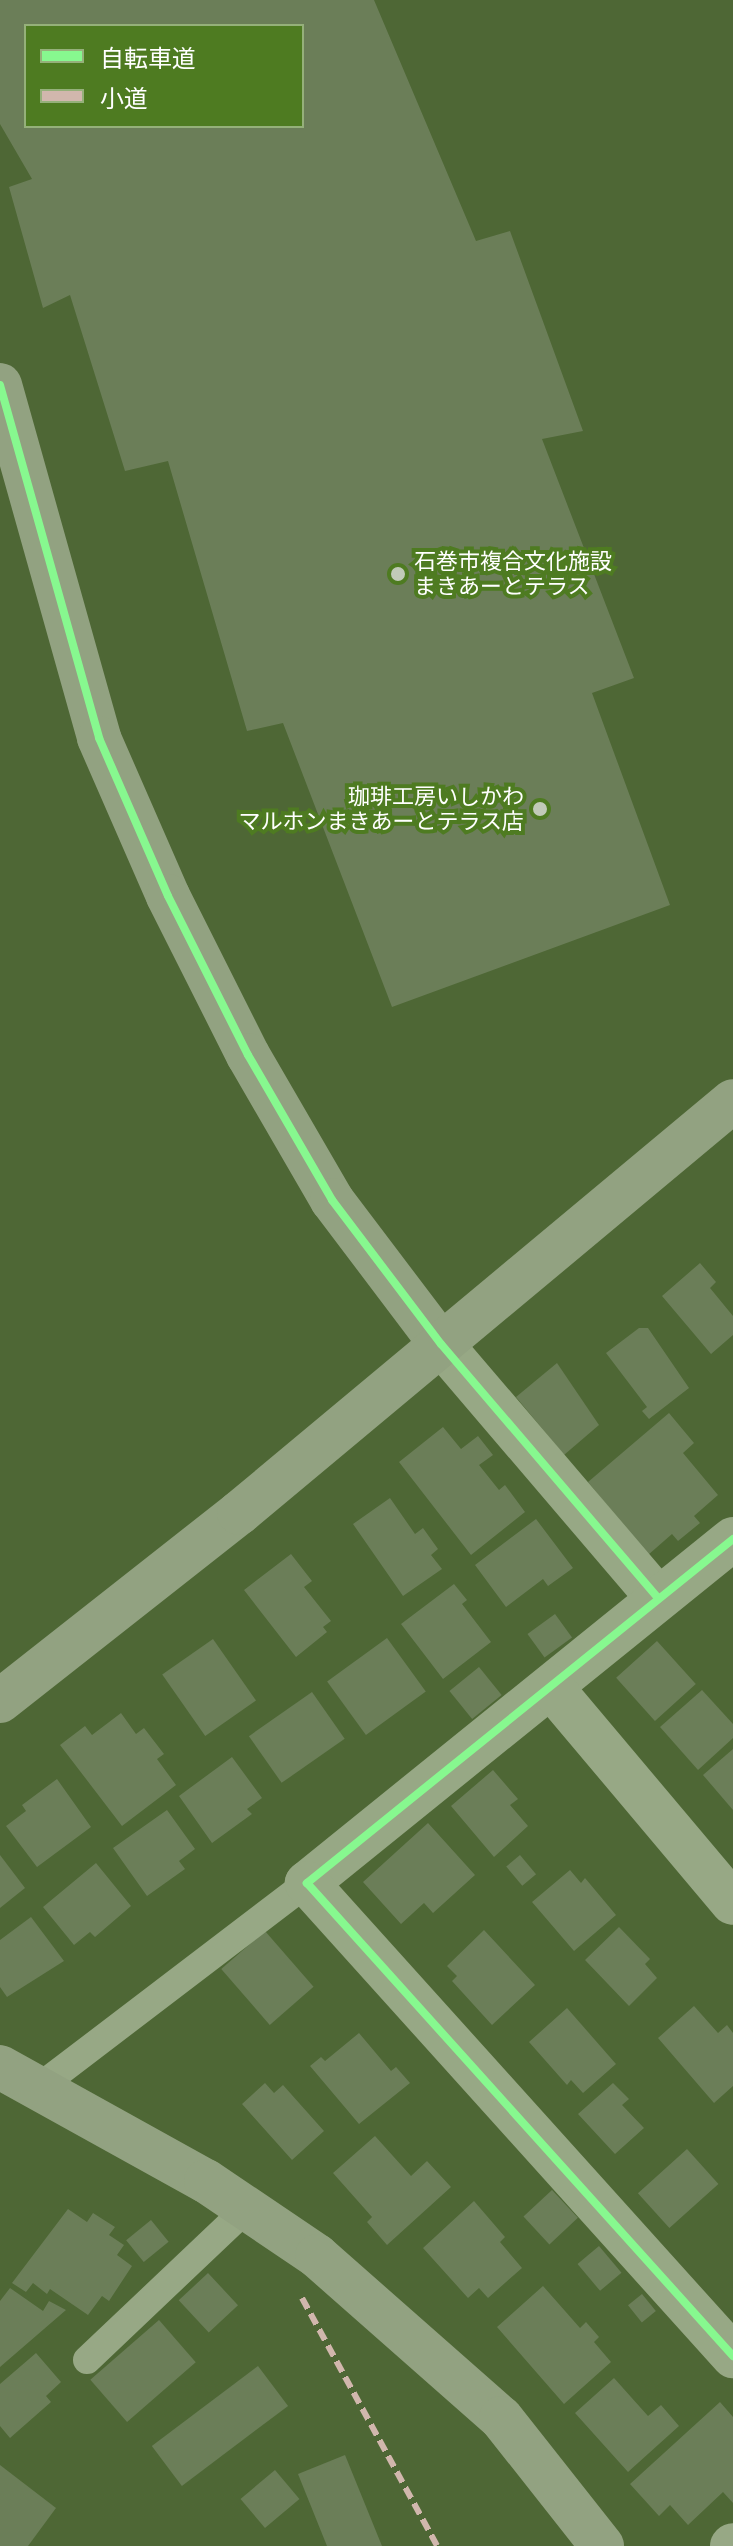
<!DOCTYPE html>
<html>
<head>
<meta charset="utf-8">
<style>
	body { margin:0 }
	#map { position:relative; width:733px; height:2546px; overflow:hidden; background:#4e6735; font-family:"PT Sans Narrow","Noto Sans JP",sans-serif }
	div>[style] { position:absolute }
	.building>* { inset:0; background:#6b7e58; transform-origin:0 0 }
	.lane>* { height:28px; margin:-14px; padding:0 14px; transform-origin:14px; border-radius:14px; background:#97a885 }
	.street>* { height:44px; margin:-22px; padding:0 22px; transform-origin:22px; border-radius:22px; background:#97a885 }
	.secondary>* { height:44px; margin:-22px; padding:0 22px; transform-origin:22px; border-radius:22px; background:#92a281 }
	.quiet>* { height:6px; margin-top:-3px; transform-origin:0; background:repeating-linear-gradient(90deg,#d1b7ad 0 12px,transparent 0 18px) }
	.cycleway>* { height:8px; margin:-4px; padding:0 4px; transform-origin:4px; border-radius:4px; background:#87f88f }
	.dots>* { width:22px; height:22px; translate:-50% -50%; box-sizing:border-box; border:4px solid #4e7b21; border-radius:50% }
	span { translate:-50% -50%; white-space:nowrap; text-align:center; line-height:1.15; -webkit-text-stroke:8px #4e7b21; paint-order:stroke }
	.poi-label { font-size:22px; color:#fff }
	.left { translate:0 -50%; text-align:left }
	.right { translate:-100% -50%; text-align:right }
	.legend { position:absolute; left:24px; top:24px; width:280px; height:104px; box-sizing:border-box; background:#4e7b21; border:2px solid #95b07a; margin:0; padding:10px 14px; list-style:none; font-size:24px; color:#fff }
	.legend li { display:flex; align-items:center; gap:16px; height:40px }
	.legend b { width:40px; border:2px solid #95b07a }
</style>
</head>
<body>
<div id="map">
	<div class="building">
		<div style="clip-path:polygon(evenodd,0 0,374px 0,476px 241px,510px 231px,583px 431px,542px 439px,634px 678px,592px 693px,670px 905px,392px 1007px,283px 723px,247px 731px,168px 461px,125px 471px,70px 295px,43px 308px,9px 187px,32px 179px,0 124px,0 0,26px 26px,302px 26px,302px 126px,26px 126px,26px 26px)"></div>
		<div style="clip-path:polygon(700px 1263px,716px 1282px,710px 1288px,733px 1316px,733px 1335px,711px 1354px,662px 1296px)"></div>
		<div style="clip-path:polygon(639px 1328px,648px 1328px,689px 1388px,649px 1419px,642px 1411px,647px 1407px,606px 1353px)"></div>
		<div style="clip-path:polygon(557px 1363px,599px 1425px,564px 1455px,516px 1397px)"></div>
		<div style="clip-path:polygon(669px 1413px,694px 1443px,683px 1453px,718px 1495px,694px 1516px,700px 1523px,678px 1541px,672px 1534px,648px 1555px,588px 1482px)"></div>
		<div style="clip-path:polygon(443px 1427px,461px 1449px,478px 1436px,493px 1455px,479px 1465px,499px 1490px,505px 1485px,525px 1512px,471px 1555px,399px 1462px)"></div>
		<div style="clip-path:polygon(390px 1498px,415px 1534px,423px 1528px,438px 1549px,431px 1555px,442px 1569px,403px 1596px,353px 1524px)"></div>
		<div style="clip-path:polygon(536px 1519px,573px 1568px,548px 1586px,543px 1579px,506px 1607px,475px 1565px)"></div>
		<div style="clip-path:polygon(291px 1554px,312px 1581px,304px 1587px,331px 1621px,323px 1627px,327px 1632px,296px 1657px,244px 1590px)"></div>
		<div style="clip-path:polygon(454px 1584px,467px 1600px,462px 1604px,491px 1642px,443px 1679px,401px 1624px)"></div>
		<div style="left:555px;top:1614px;width:29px;height:34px;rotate:54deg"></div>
		<div style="left:387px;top:1638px;width:66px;height:74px;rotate:54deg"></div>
		<div style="left:213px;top:1639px;width:75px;height:62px;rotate:55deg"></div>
		<div style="left:657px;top:1641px;width:58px;height:55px;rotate:48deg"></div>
		<div style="left:479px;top:1667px;width:36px;height:38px;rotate:51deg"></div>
		<div style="clip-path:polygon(702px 1690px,733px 1724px,733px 1738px,698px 1770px,660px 1727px)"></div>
		<div style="left:312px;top:1692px;width:57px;height:77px;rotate:55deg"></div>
		<div style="clip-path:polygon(121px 1713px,136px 1734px,144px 1728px,164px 1754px,157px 1759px,176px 1785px,122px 1826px,60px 1745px,85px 1726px,92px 1735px)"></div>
		<div style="clip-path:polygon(733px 1749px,733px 1810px,703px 1775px)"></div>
		<div style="clip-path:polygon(232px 1757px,262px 1798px,247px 1809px,252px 1814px,212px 1843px,179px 1796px)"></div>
		<div style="clip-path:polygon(493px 1770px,518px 1799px,510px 1805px,528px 1826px,494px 1857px,451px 1806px)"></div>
		<div style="clip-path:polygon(57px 1779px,91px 1827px,37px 1867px,6px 1826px,26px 1811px,22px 1805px)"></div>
		<div style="clip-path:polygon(167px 1810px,195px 1849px,179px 1861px,185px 1869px,147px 1896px,113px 1848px)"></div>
		<div style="clip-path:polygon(428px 1823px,475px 1875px,433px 1913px,424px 1903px,401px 1924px,363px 1882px)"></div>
		<div style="clip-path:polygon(0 1855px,25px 1888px,0 1908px)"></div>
		<div style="left:520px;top:1855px;width:25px;height:18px;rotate:50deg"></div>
		<div style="clip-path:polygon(96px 1863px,131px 1906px,95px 1937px,90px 1932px,74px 1945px,43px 1907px)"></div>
		<div style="clip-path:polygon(570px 1870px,581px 1883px,585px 1878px,616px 1915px,574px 1951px,532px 1902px)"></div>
		<div style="clip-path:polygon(31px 1917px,64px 1961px,7px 1997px,0 1987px,0 1940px)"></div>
		<div style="clip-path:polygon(619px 1927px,650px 1959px,645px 1964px,657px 1978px,629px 2006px,585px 1960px)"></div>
		<div style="clip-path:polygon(484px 1930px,535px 1985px,492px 2025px,452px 1981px,457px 1976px,447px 1966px)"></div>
		<div style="left:265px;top:1931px;width:74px;height:58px;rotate:49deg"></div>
		<div style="clip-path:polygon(694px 2006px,718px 2033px,727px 2025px,733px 2033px,733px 2086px,714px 2103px,658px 2038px)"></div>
		<div style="clip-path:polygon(567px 2008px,616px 2064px,583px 2093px,571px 2080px,567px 2085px,529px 2042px)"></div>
		<div style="clip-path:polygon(359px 2033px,391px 2071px,396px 2067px,410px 2083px,359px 2124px,310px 2066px,321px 2057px,325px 2061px)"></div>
		<div style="clip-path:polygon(265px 2083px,274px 2093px,283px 2085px,324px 2131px,292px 2160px,242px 2104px)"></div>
		<div style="clip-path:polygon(613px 2083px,629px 2099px,622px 2105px,644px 2128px,615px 2154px,578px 2114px)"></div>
		<div style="clip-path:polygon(375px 2136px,411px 2176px,427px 2161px,451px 2187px,387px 2245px,367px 2222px,372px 2217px,333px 2173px)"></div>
		<div style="left:687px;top:2149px;width:47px;height:66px;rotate:48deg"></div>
		<div style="left:552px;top:2190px;width:38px;height:39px;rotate:47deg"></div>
		<div style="clip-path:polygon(474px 2201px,505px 2237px,500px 2242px,522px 2268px,488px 2298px,479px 2288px,468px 2298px,423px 2248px)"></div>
		<div style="clip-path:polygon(68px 2209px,87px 2222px,93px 2213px,115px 2227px,109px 2235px,124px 2245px,117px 2255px,132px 2266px,109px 2301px,102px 2296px,88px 2315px,50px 2289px,47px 2294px,33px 2283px,26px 2292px,12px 2283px)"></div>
		<div style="left:151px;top:2220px;width:28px;height:32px;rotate:51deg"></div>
		<div style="left:599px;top:2246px;width:35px;height:28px;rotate:50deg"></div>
		<div style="left:208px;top:2273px;width:44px;height:40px;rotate:47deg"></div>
		<div style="clip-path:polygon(543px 2286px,580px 2328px,586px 2322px,599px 2337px,594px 2342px,611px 2362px,564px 2404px,497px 2327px)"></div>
		<div style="clip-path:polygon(10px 2288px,43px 2311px,49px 2301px,66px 2310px,0 2367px,0 2301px)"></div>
		<div style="left:642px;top:2294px;width:22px;height:18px;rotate:51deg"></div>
		<div style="left:159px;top:2320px;width:56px;height:91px;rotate:49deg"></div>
		<div style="clip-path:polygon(36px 2353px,61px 2382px,46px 2396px,51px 2402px,10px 2438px,0 2426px,0 2384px)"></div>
		<div style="left:258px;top:2366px;width:50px;height:133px;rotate:53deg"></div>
		<div style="clip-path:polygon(614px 2378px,648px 2416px,661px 2405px,679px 2426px,628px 2472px,575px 2413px)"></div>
		<div style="clip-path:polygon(720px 2402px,733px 2417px,733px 2503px,723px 2492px,688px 2525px,670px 2505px,659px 2516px,630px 2484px)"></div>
		<div style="clip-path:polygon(345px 2455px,382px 2546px,327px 2546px,298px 2474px)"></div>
		<div style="clip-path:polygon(0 2465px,56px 2508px,28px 2546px,0 2546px)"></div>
		<div style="left:275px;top:2470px;width:38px;height:45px;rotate:50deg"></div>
	</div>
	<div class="lane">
		<div style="left:38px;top:2088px;width:338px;rotate:-37.3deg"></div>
		<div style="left:87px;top:2360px;width:221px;rotate:-43.5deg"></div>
	</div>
	<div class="street">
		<div style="left:441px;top:1344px;width:333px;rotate:49.5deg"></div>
		<div style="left:733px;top:1539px;width:548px;rotate:141.08deg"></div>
		<div style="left:307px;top:1883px;width:637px;rotate:47.99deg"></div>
		<div style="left:551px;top:1687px;width:282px;rotate:49.9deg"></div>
		<div style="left:732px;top:2546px;width:1px;rotate:-45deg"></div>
	</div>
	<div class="secondary">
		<div style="left:0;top:385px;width:367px;rotate:74.3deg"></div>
		<div style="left:99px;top:738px;width:172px;rotate:66.4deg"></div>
		<div style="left:168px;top:896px;width:178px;rotate:63.3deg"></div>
		<div style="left:248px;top:1055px;width:168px;rotate:59.9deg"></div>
		<div style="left:332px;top:1200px;width:181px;rotate:52.9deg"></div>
		<div style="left:0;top:1701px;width:304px;rotate:-38.2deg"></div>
		<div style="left:239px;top:1513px;width:643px;rotate:-39.83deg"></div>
		<div style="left:0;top:2067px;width:235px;rotate:29deg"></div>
		<div style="left:206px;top:2181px;width:134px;rotate:34deg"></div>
		<div style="left:317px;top:2256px;width:245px;rotate:41.4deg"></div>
		<div style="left:501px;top:2418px;width:163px;rotate:51.7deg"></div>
	</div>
	<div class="quiet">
		<div style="left:302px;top:2298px;width:282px;rotate:61.4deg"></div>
	</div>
	<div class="cycleway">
		<div style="left:0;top:385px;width:367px;rotate:74.3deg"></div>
		<div style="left:99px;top:738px;width:172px;rotate:66.4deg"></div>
		<div style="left:168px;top:896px;width:178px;rotate:63.3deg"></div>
		<div style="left:248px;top:1055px;width:168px;rotate:59.9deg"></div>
		<div style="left:332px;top:1200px;width:181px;rotate:52.9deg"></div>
		<div style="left:441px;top:1344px;width:333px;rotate:49.5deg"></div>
		<div style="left:733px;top:1539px;width:548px;rotate:141.08deg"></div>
		<div style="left:307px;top:1883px;width:637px;rotate:47.99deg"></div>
	</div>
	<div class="dots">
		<div style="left:398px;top:574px;background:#c1cab8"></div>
		<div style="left:540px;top:809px;background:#c1cab8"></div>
	</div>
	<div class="poi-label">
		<span class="left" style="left:414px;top:574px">石巻市複合文化施設<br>まきあーとテラス</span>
		<span class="right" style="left:524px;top:809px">珈琲工房いしかわ<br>マルホンまきあーとテラス店</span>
	</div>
	<ul class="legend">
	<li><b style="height:10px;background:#87f88f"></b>自転車道</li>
	<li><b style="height:10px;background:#d1b7ad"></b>小道</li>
	</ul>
</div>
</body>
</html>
